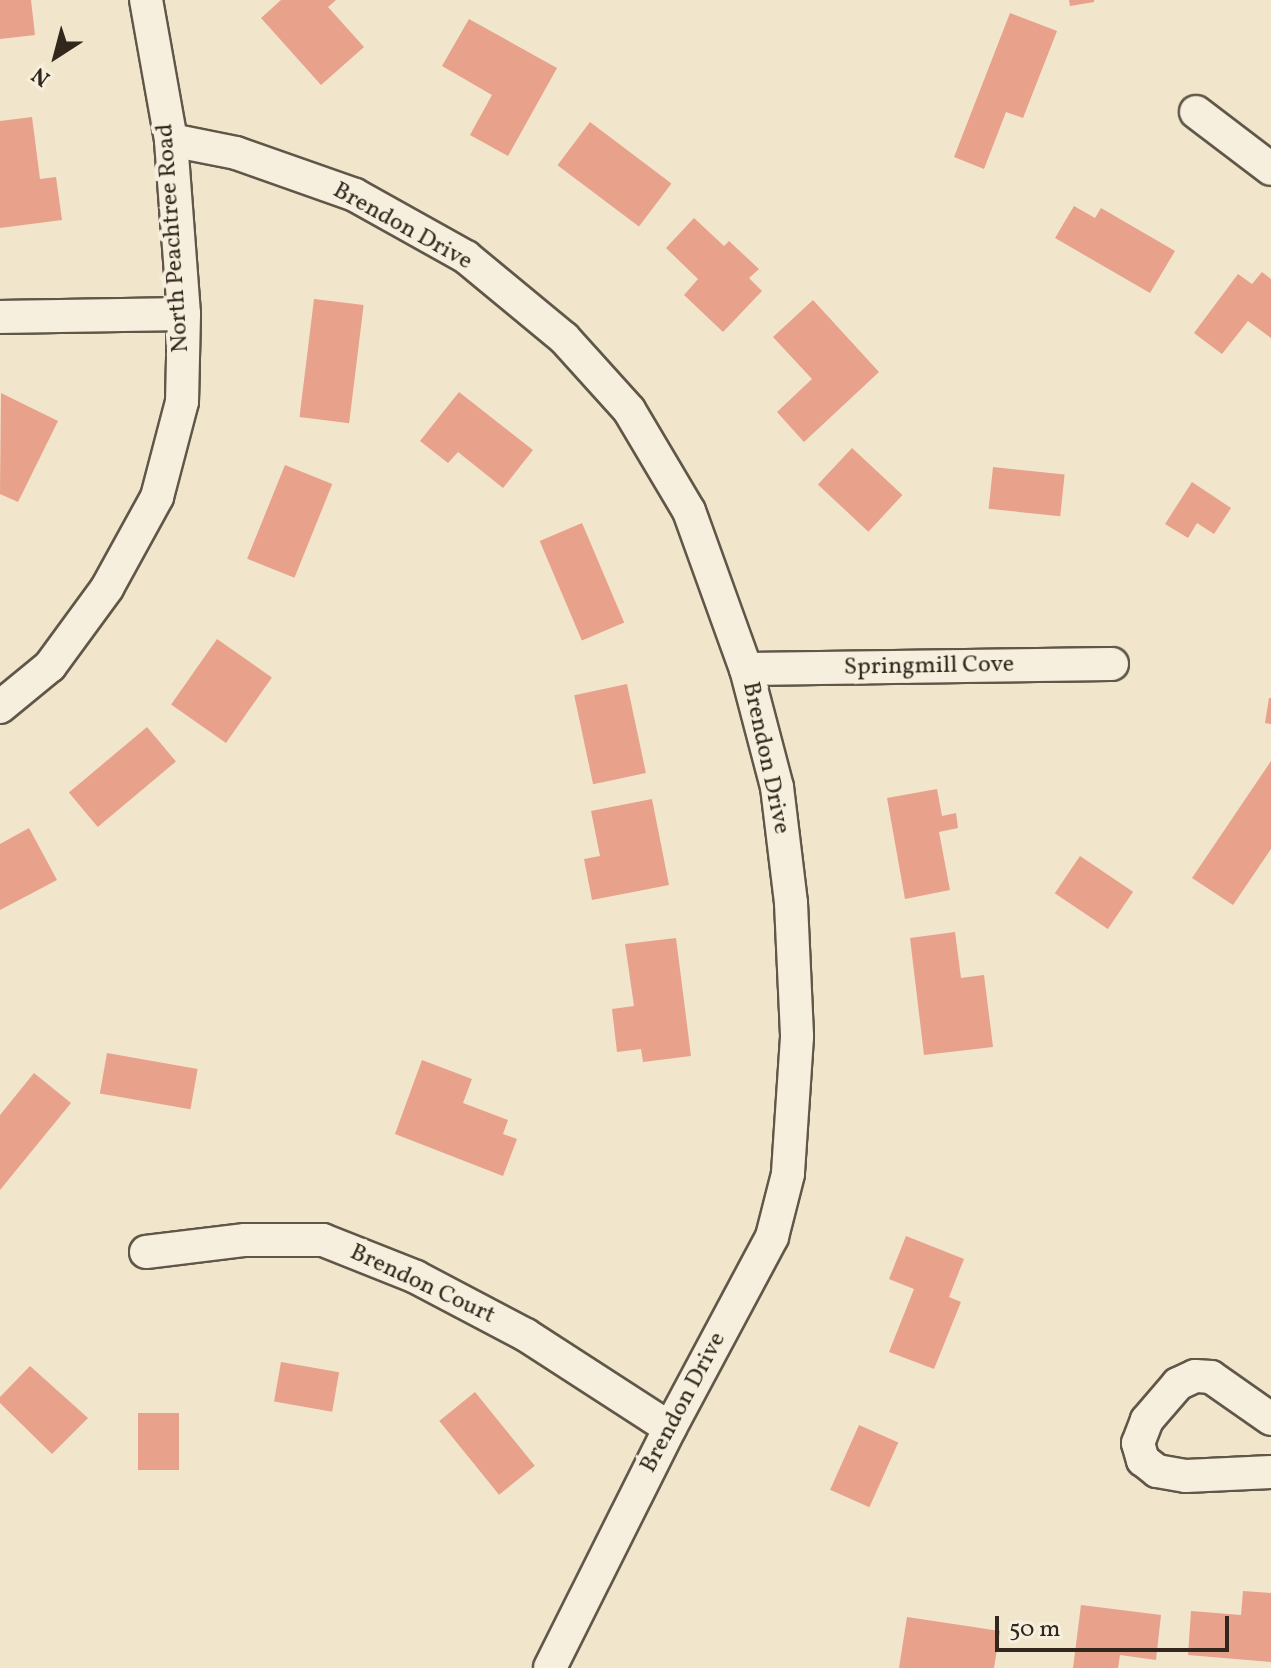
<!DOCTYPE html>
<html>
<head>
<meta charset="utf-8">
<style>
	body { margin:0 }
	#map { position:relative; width:1271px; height:1668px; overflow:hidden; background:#f1e6cc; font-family:Vollkorn,serif }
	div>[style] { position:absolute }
	.building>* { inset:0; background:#e8a18b; transform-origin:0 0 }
	.roads { filter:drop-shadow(2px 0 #615748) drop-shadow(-2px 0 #615748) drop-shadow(0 2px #615748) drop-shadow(0 -2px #615748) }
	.minor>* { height:32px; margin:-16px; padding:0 16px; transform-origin:16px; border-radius:16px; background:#f6efde }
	span { translate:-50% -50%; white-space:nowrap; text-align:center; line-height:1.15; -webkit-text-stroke:8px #f6efde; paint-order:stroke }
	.street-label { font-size:24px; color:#31271c }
	.north { position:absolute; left:16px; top:16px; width:80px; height:80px; -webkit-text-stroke:6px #f6efde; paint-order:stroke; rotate:216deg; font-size:22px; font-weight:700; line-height:32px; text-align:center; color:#31271c }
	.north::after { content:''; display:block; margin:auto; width:28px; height:36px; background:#31271c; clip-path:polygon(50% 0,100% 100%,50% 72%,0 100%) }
	.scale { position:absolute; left:995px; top:1616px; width:234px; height:36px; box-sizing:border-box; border:4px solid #31271c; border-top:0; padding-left:10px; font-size:24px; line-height:28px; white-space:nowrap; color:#31271c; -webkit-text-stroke:6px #f6efde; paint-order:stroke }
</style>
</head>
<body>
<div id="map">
	<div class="building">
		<div style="clip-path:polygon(0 0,31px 0,35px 35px,0 39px)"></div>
		<div style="clip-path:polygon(281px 0,336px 0,328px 7px,364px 47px,321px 85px,261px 18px)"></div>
		<div style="clip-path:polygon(1069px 0,1094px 0,1094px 2px,1070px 6px)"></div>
		<div style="clip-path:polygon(1010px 13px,1057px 31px,1023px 118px,1006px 112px,984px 169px,954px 157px)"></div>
		<div style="clip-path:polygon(469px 19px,557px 68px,508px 156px,470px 135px,492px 95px,442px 66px)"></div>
		<div style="clip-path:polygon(32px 117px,40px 179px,56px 177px,62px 220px,0 228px,0 121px)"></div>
		<div style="left:590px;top:122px;width:102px;height:54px;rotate:37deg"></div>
		<div style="clip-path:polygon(1074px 206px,1095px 218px,1101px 208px,1175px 251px,1150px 293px,1055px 238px)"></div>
		<div style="clip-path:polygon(694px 218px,724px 246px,729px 241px,759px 269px,749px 278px,762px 291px,723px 332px,684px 295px,698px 279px,666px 248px)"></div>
		<div style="clip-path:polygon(1262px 272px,1271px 279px,1271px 338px,1248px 321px,1222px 354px,1194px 333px,1238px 274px,1252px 284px)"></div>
		<div style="left:314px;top:299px;width:50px;height:119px;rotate:7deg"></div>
		<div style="clip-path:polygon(813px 300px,879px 372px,804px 442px,777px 412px,812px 379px,773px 337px)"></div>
		<div style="clip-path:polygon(459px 392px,533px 450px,503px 488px,458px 452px,448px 463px,420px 441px)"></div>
		<div style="clip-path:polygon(1px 393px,58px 421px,18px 502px,0 494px)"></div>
		<div style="left:852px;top:448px;width:69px;height:50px;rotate:43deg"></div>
		<div style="left:285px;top:465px;width:51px;height:101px;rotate:22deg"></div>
		<div style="left:993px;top:467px;width:72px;height:42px;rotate:6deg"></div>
		<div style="clip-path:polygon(1192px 482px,1231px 508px,1214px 534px,1197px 523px,1188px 538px,1165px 524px)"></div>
		<div style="left:582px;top:523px;width:108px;height:46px;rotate:67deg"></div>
		<div style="left:217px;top:639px;width:67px;height:80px;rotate:35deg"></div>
		<div style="left:627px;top:684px;width:91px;height:54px;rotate:78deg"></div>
		<div style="clip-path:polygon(1269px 698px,1271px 698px,1271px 724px,1265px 723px)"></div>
		<div style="left:147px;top:727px;width:45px;height:102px;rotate:50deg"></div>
		<div style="clip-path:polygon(1271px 761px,1271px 849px,1233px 905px,1192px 878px)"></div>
		<div style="clip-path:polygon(937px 789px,942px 816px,956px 813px,958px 828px,939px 832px,950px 890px,905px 899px,887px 798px)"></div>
		<div style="clip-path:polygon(652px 799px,669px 885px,592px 900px,584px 859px,600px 856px,591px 811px)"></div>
		<div style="clip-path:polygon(29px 828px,57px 880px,0 910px,0 844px)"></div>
		<div style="left:1080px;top:856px;width:64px;height:45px;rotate:34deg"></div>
		<div style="clip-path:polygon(955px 932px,961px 978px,984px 975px,993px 1047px,924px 1055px,910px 938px)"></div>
		<div style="clip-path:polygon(676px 938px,691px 1056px,643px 1062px,641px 1049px,617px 1052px,612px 1009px,634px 1006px,625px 944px)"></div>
		<div style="left:107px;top:1053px;width:92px;height:41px;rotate:10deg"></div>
		<div style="clip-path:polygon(422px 1060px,472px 1079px,463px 1103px,508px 1120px,503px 1134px,517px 1139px,503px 1176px,395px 1134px)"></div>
		<div style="clip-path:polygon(34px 1073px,71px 1103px,0 1190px,0 1115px)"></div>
		<div style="clip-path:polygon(906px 1236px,964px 1259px,949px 1297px,961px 1302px,934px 1369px,889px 1352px,914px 1289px,889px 1279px)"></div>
		<div style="left:281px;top:1362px;width:59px;height:40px;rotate:10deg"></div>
		<div style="clip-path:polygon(30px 1366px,88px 1418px,52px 1454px,0 1403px,0 1397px)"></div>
		<div style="left:475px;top:1392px;width:95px;height:46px;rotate:51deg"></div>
		<div style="left:138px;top:1413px;width:41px;height:57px"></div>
		<div style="left:859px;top:1425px;width:43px;height:71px;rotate:24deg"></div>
		<div style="clip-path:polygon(1243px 1591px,1271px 1593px,1271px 1662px,1188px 1655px,1191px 1611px,1241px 1615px)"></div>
		<div style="clip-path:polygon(1081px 1605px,1161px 1615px,1156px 1660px,1120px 1655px,1118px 1668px,1073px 1668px)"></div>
		<div style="clip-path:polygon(907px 1617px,1000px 1631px,994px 1668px,899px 1668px)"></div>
	</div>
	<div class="roads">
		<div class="minor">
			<div style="left:1196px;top:112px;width:94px;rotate:37.2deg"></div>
			<div style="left:171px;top:140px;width:66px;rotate:11.3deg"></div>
			<div style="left:236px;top:153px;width:126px;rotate:19.4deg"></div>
			<div style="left:355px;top:195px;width:127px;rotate:29.2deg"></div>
			<div style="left:466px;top:257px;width:127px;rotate:39.6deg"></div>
			<div style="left:564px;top:338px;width:97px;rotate:47.9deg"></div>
			<div style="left:629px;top:410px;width:117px;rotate:59.3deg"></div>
			<div style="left:689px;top:511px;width:168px;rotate:70.2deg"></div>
			<div style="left:746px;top:669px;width:122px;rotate:75.3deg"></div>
			<div style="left:777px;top:787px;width:117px;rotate:83.1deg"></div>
			<div style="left:791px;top:903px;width:134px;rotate:87.4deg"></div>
			<div style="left:797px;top:1037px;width:137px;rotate:93.8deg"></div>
			<div style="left:788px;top:1174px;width:65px;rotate:104.3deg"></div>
			<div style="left:772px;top:1237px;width:217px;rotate:118.1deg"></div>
			<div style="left:670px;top:1428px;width:268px;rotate:116.6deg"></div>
			<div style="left:0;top:317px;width:184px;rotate:-0.9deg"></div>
			<div style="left:746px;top:669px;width:366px;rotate:-0.8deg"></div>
			<div style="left:0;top:707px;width:65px;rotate:-39.4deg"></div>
			<div style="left:50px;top:666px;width:97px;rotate:-53.8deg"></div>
			<div style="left:107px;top:588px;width:104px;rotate:-61.2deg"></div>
			<div style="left:157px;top:497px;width:98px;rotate:-75.3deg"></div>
			<div style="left:182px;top:402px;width:88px;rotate:-88.7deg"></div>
			<div style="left:184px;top:314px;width:174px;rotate:-94.3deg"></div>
			<div style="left:171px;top:140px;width:142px;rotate:-100.1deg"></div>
			<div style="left:146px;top:1252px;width:100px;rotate:-6.9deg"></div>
			<div style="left:245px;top:1240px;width:78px"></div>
			<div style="left:323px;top:1240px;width:100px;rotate:21.7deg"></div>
			<div style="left:416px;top:1277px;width:124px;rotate:27.8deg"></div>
			<div style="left:526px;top:1335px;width:171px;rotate:32.9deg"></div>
			<div style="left:1271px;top:1419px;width:73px;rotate:-145deg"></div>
			<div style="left:1211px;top:1377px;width:16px;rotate:-176deg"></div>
			<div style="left:1195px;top:1376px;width:19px;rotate:155deg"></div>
			<div style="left:1178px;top:1384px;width:48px;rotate:130.7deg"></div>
			<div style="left:1147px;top:1420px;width:25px;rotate:111deg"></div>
			<div style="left:1138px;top:1443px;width:18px;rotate:74deg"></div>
			<div style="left:1143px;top:1460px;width:18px;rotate:38deg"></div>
			<div style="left:1157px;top:1471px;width:29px;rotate:10deg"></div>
			<div style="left:1186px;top:1476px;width:85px;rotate:-2.7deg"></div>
		</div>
	</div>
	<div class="street-label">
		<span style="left:402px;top:227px;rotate:29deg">Brendon Drive</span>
		<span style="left:174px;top:238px;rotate:-94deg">North Peachtree Road</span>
		<span style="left:929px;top:667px;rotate:-1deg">Springmill Cove</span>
		<span style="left:765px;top:758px;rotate:78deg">Brendon Drive</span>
		<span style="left:422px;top:1285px;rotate:25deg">Brendon Court</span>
		<span style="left:684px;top:1403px;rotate:-62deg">Brendon Drive</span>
	</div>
	<div class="north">N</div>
	<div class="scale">50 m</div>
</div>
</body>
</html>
